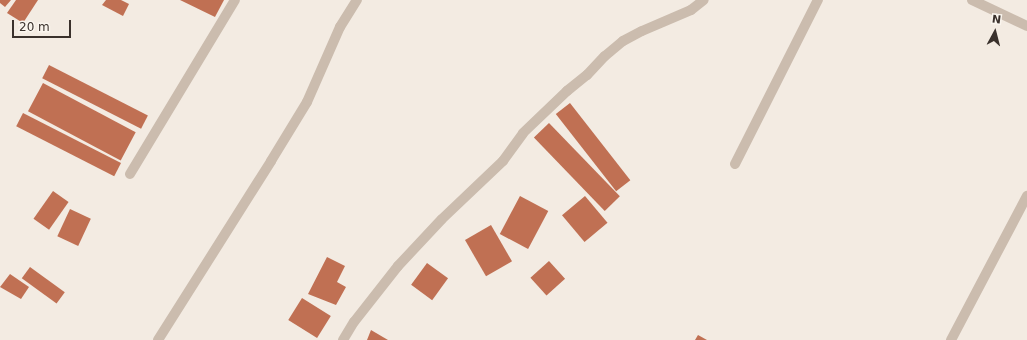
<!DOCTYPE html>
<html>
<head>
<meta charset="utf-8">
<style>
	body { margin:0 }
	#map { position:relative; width:1027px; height:340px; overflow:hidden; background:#f3ebe2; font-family:"DejaVu Sans",sans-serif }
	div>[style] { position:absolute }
	.building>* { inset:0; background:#c07053; transform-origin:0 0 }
	.lane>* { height:10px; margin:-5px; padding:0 5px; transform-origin:5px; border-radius:5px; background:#cbbcae }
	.street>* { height:10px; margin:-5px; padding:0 5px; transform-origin:5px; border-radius:5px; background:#cbbcae }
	span { translate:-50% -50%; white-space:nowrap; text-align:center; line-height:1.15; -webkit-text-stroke:3px #faf5ee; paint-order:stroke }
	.north { position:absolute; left:975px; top:12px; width:40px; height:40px; -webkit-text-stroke:3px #faf5ee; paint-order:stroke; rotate:7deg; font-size:11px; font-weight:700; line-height:16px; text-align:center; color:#3a312c }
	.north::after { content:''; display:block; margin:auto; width:14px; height:18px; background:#3a312c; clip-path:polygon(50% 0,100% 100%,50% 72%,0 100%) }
	.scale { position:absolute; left:12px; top:20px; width:59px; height:18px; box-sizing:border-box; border:2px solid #3a312c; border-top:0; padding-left:5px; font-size:12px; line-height:14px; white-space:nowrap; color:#3a312c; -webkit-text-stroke:3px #faf5ee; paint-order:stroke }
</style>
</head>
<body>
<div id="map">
	<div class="building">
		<div style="clip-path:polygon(0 0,11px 0,5px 7px,0 3px)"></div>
		<div style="clip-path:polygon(16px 0,38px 0,23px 23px,7px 13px)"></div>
		<div style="clip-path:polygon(106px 0,121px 0,129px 4px,123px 16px,102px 5px)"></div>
		<div style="clip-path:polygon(180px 0,224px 0,215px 17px)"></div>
		<div style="left:49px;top:65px;width:111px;height:15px;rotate:27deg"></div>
		<div style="left:43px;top:83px;width:105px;height:32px;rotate:28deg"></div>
		<div style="left:570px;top:103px;width:98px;height:18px;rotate:52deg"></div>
		<div style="left:23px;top:113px;width:110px;height:15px;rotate:27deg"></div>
		<div style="left:549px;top:123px;width:102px;height:21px;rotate:46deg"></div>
		<div style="left:53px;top:191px;width:19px;height:34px;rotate:35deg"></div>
		<div style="left:520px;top:196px;width:32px;height:43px;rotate:28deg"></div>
		<div style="left:585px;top:196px;width:35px;height:30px;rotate:50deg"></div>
		<div style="left:70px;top:209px;width:23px;height:30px;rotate:25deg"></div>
		<div style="left:491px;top:225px;width:42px;height:30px;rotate:60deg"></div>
		<div style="clip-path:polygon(327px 257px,345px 266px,337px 282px,346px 287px,336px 305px,308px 294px)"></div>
		<div style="left:549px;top:261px;width:24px;height:25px;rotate:48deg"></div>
		<div style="left:427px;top:263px;width:26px;height:27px;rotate:36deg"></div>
		<div style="left:30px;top:267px;width:43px;height:14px;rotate:36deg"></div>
		<div style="clip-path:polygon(10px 274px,29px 287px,21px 299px,0 287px)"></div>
		<div style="left:302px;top:298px;width:34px;height:26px;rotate:32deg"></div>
		<div style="clip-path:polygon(371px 330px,388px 340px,367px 340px)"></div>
		<div style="clip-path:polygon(698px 335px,707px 340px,695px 340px)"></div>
	</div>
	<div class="lane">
		<div style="left:130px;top:174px;width:203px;rotate:-58.9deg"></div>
	</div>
	<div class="street">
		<div style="left:972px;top:0;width:61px;rotate:25.3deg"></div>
		<div style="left:735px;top:164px;width:184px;rotate:-63.2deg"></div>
		<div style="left:158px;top:340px;width:212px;rotate:-57.7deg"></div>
		<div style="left:271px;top:161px;width:69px;rotate:-58.6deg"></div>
		<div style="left:307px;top:102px;width:82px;rotate:-66.3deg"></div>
		<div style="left:340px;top:27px;width:32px;rotate:-58deg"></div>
		<div style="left:343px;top:340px;width:21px;rotate:-59deg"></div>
		<div style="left:354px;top:322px;width:71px;rotate:-51.8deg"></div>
		<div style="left:398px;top:266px;width:64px;rotate:-46.9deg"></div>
		<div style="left:442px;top:219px;width:84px;rotate:-43.6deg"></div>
		<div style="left:503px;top:161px;width:34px;rotate:-54deg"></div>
		<div style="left:523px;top:133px;width:61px;rotate:-43.7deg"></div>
		<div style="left:567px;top:91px;width:26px;rotate:-39deg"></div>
		<div style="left:587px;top:75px;width:26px;rotate:-47deg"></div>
		<div style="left:605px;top:56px;width:23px;rotate:-40deg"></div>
		<div style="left:623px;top:41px;width:21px;rotate:-28deg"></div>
		<div style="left:642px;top:31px;width:53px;rotate:-23.2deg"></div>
		<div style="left:691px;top:10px;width:16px;rotate:-38deg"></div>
		<div style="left:951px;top:340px;width:163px;rotate:-62.2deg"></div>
	</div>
	<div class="north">N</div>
	<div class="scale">20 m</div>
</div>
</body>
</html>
